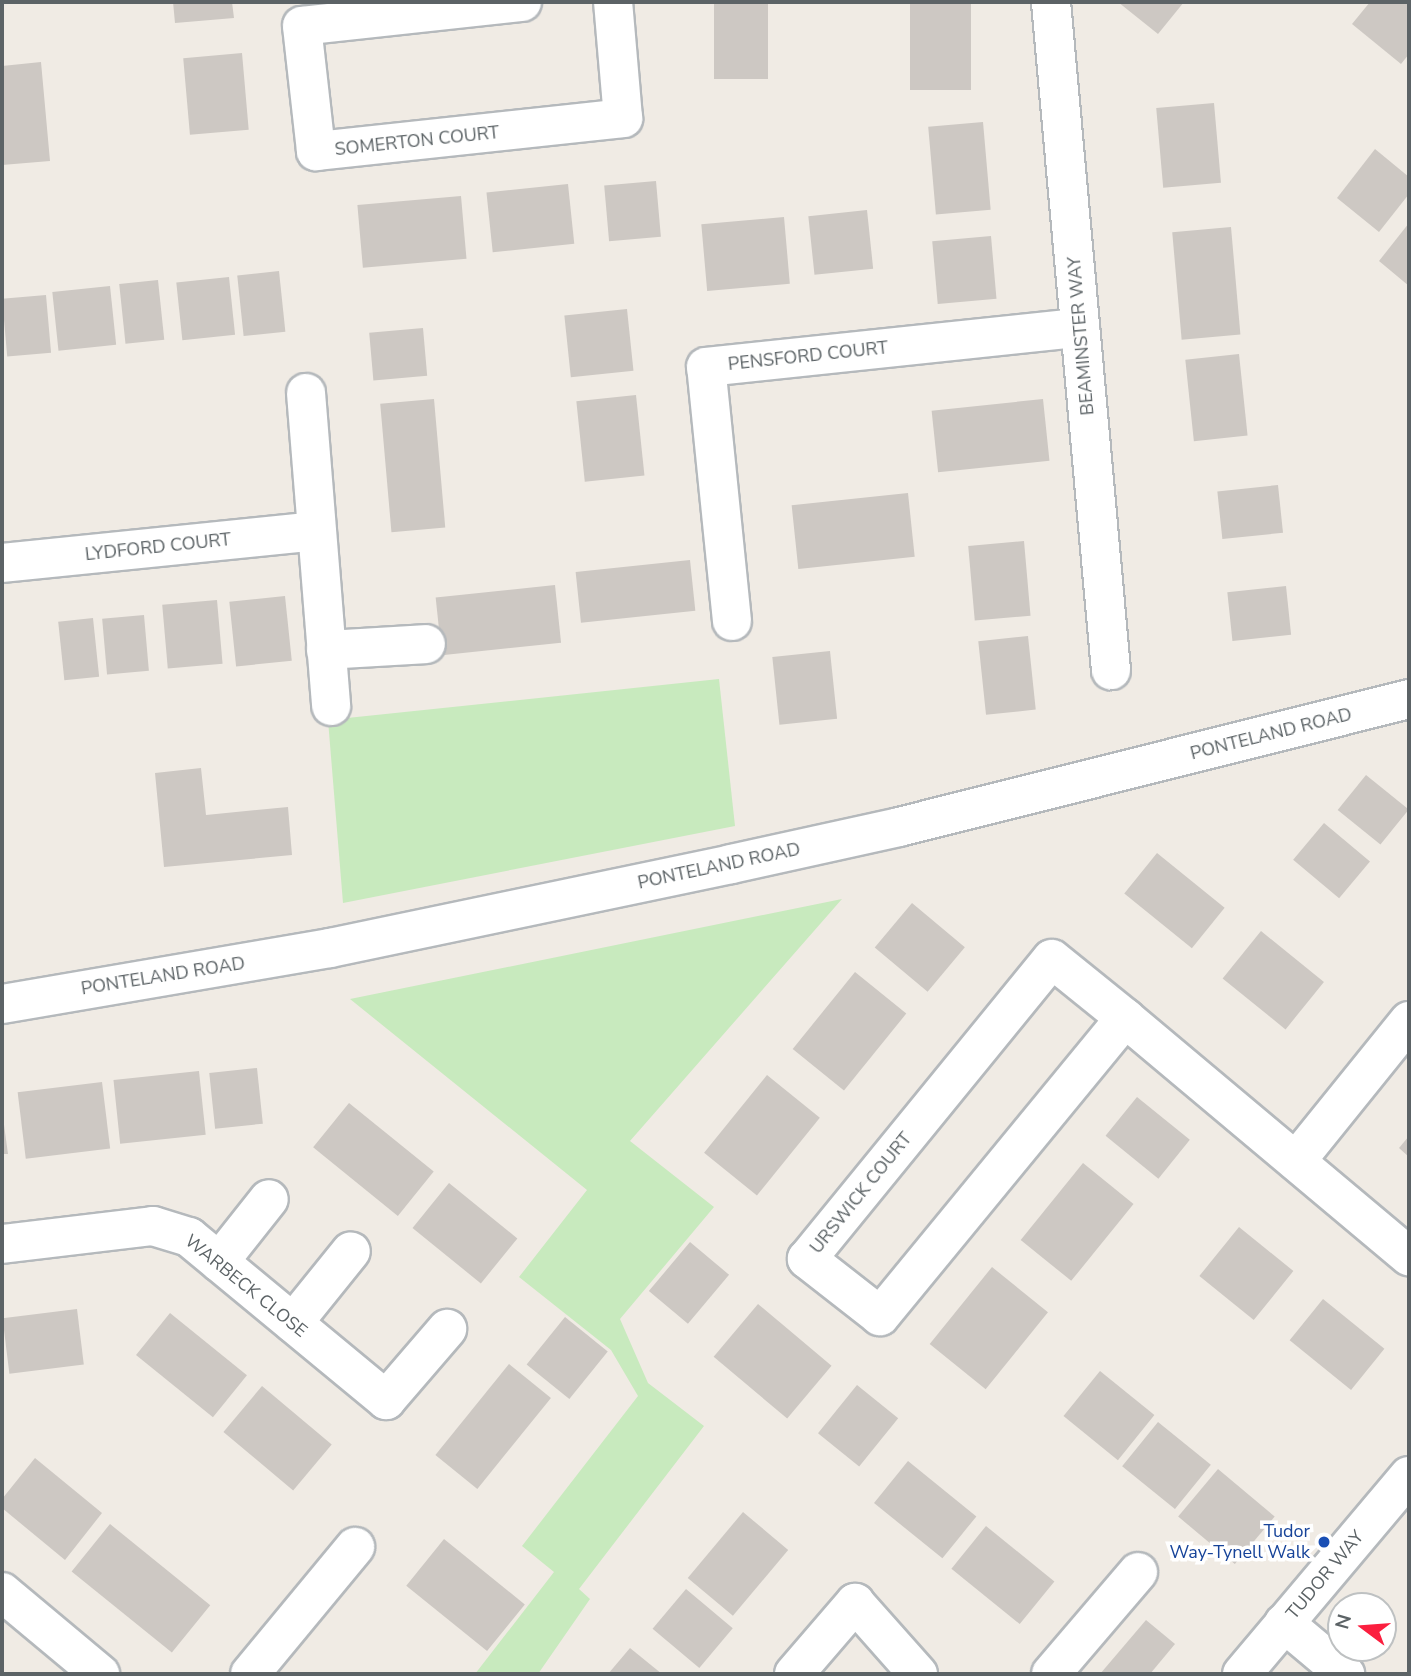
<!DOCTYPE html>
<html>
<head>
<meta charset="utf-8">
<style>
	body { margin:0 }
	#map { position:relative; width:1411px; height:1676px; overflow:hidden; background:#f0ebe4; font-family:"Nunito Sans",sans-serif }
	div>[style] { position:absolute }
	.green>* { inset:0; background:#c8eabe }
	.building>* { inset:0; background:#cdc8c3; transform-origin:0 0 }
	.roads { filter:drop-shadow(2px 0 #b5b9bc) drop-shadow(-2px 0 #b5b9bc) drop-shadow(0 2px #b5b9bc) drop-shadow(0 -2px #b5b9bc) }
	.street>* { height:38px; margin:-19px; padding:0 19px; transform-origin:19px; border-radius:19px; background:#fff }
	.secondary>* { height:38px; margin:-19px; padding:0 19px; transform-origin:19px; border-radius:19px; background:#fff }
	.dots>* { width:19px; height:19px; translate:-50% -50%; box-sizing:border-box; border:4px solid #fff; border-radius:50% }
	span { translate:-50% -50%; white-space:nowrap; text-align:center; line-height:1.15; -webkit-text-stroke:7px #fff; paint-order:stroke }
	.street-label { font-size:18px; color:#5c6366 }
	.transit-label { font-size:18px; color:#164399 }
	.right { translate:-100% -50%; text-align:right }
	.frame { position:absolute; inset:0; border:4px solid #5c6366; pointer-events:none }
	.north { position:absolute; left:1327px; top:1592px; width:70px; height:70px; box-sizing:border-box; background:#fff; border:2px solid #bec1c2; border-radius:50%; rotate:286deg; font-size:19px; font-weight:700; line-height:28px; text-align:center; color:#5c6366 }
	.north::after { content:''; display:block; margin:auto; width:24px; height:32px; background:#fb1f3f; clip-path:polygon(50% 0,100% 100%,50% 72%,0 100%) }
</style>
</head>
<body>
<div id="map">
	<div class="green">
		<div style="clip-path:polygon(719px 679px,735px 826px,343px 903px,328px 720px)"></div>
		<div style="clip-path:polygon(842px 899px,630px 1141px,714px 1207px,620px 1319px,648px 1383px,704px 1426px,579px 1589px,590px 1599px,538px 1674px,475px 1674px,554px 1572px,522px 1546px,638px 1396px,611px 1350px,519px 1277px,587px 1190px,350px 999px)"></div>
	</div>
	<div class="building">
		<div style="clip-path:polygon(173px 2px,232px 2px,234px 18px,175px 23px)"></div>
		<div style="left:714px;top:2px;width:54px;height:77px"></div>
		<div style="left:910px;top:2px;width:61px;height:88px"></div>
		<div style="clip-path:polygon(1118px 2px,1184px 2px,1158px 34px)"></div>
		<div style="clip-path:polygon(1370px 2px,1409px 2px,1409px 54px,1401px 64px,1352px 24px)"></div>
		<div style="left:242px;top:53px;width:77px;height:59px;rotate:85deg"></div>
		<div style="clip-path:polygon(41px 62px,50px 161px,2px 165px,2px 66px)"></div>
		<div style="left:1214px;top:103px;width:80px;height:58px;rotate:85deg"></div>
		<div style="left:983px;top:122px;width:88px;height:55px;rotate:85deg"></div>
		<div style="clip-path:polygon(1375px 149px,1409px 177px,1409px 194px,1379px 232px,1337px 198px)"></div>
		<div style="left:656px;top:181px;width:56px;height:52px;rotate:85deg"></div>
		<div style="left:568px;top:184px;width:60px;height:82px;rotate:84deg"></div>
		<div style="left:461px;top:196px;width:63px;height:104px;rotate:85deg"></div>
		<div style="left:867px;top:210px;width:59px;height:59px;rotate:84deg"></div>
		<div style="left:784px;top:217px;width:67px;height:83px;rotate:85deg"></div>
		<div style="clip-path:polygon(1409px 223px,1409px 286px,1379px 261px)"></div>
		<div style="left:1231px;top:227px;width:108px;height:59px;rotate:85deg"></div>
		<div style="left:991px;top:236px;width:63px;height:59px;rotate:85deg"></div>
		<div style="left:279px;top:271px;width:61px;height:42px;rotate:84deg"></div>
		<div style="left:229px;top:277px;width:58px;height:53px;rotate:84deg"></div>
		<div style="left:158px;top:280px;width:60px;height:39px;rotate:84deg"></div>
		<div style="left:110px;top:286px;width:59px;height:58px;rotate:84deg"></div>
		<div style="left:46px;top:295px;width:58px;height:44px;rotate:85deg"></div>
		<div style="left:627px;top:309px;width:62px;height:63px;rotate:84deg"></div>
		<div style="left:423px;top:328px;width:48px;height:54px;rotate:85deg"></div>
		<div style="left:1239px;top:354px;width:82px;height:54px;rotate:84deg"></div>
		<div style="left:636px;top:395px;width:81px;height:60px;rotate:84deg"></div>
		<div style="left:434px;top:399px;width:129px;height:54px;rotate:85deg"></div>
		<div style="left:1043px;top:399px;width:62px;height:112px;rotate:84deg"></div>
		<div style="left:1278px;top:485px;width:48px;height:61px;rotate:84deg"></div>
		<div style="left:908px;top:493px;width:64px;height:117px;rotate:84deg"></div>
		<div style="left:1024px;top:541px;width:75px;height:56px;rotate:85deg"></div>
		<div style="left:690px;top:560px;width:51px;height:115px;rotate:84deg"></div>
		<div style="left:555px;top:585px;width:58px;height:120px;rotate:84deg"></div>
		<div style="left:1286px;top:586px;width:49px;height:59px;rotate:84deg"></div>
		<div style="left:285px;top:596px;width:65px;height:56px;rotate:84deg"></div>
		<div style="left:217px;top:600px;width:64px;height:55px;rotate:85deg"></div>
		<div style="left:144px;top:615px;width:56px;height:42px;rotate:85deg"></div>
		<div style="left:93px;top:618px;width:59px;height:35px;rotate:84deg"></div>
		<div style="left:1028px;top:636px;width:74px;height:50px;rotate:84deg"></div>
		<div style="left:830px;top:651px;width:68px;height:58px;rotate:84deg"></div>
		<div style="clip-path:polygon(201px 768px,206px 815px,288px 807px,292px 855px,164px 867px,155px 773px)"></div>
		<div style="left:1366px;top:775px;width:55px;height:45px;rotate:39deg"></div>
		<div style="left:1324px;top:823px;width:60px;height:48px;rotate:40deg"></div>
		<div style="left:1157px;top:853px;width:87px;height:52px;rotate:39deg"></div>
		<div style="left:912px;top:903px;width:69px;height:58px;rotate:40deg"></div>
		<div style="left:1261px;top:931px;width:81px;height:61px;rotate:39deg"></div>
		<div style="left:855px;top:972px;width:66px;height:99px;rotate:39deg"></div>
		<div style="left:257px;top:1068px;width:56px;height:48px;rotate:84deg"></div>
		<div style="left:199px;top:1071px;width:64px;height:86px;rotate:84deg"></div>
		<div style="left:767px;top:1075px;width:68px;height:100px;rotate:39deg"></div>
		<div style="left:102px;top:1082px;width:67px;height:85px;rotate:83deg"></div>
		<div style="left:1137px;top:1097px;width:68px;height:50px;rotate:39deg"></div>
		<div style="left:349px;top:1103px;width:109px;height:57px;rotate:39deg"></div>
		<div style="clip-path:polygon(2px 1110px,8px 1154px,2px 1154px)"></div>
		<div style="clip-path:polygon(1409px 1136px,1409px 1157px,1399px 1148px)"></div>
		<div style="left:1083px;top:1163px;width:65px;height:99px;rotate:39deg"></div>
		<div style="left:449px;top:1183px;width:88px;height:58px;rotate:39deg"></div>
		<div style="left:1239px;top:1227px;width:70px;height:63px;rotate:39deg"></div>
		<div style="left:690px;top:1242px;width:51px;height:64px;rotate:40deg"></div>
		<div style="left:992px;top:1267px;width:72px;height:99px;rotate:39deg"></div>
		<div style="left:1323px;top:1299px;width:79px;height:53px;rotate:39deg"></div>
		<div style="left:758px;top:1304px;width:96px;height:69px;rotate:40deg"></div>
		<div style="left:77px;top:1309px;width:56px;height:75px;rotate:83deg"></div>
		<div style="left:170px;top:1313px;width:99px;height:54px;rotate:39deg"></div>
		<div style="left:565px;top:1317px;width:55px;height:61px;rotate:39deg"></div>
		<div style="left:509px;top:1364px;width:54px;height:117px;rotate:39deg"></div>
		<div style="left:1100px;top:1371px;width:70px;height:58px;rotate:39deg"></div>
		<div style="left:857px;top:1385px;width:53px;height:62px;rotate:39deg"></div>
		<div style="left:262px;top:1386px;width:91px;height:60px;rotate:40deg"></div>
		<div style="left:1158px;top:1422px;width:68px;height:57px;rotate:39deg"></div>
		<div style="clip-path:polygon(35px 1458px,102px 1513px,65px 1560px,2px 1508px,2px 1499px)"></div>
		<div style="left:908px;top:1461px;width:88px;height:54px;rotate:39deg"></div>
		<div style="left:1218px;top:1469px;width:74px;height:62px;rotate:40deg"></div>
		<div style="left:743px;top:1512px;width:59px;height:86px;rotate:40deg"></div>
		<div style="left:110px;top:1524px;width:129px;height:61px;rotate:39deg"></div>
		<div style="left:986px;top:1526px;width:88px;height:55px;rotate:39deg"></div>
		<div style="left:444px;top:1539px;width:104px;height:60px;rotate:39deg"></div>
		<div style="left:686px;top:1589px;width:61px;height:52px;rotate:40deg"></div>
		<div style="clip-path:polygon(1146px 1620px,1175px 1644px,1150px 1674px,1100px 1674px)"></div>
		<div style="clip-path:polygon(630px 1648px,662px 1674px,608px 1674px)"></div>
	</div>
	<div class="roads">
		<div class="street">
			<div style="left:522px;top:2px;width:221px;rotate:173.8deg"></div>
			<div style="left:302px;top:26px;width:126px;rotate:83.6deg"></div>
			<div style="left:316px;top:151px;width:309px;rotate:-6.1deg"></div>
			<div style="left:623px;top:118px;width:116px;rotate:-94.9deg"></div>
			<div style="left:1051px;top:2px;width:671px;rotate:84.87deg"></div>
			<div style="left:306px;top:393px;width:314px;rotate:85.4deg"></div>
			<div style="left:2px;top:563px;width:315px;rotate:-5.8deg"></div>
			<div style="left:732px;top:621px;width:255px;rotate:-95.8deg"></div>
			<div style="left:706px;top:367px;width:376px;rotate:-6deg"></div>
			<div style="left:326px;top:650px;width:100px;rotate:-3.4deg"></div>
			<div style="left:1125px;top:1018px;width:386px;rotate:129.4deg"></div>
			<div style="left:880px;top:1316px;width:93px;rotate:-142deg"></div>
			<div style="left:807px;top:1259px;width:387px;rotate:-50.8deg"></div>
			<div style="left:1052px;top:959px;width:94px;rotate:38.9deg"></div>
			<div style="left:1125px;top:1018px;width:371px;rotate:40deg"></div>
			<div style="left:1296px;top:1161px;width:180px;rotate:-51.1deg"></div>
			<div style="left:2px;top:1244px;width:152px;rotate:-6.8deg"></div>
			<div style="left:153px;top:1226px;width:38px;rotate:17deg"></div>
			<div style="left:189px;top:1237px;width:256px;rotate:39.6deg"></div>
			<div style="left:386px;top:1400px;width:94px;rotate:-49.3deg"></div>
			<div style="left:219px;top:1262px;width:80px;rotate:-51.6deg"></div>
			<div style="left:293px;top:1323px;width:92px;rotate:-51.1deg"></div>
			<div style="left:2px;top:1592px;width:128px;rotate:39.9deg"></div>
			<div style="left:1284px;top:1623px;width:80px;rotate:39.9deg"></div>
			<div style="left:250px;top:1674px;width:165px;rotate:-50.4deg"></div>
			<div style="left:794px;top:1674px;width:94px;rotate:-49.3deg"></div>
			<div style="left:855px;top:1603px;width:95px;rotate:48.4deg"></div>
			<div style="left:1051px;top:1674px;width:134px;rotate:-49.5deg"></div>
			<div style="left:1242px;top:1674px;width:259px;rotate:-49.9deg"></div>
		</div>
		<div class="secondary">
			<div style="left:2px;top:1004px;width:333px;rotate:-9.7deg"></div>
			<div style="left:330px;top:948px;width:410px;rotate:-11.8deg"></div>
			<div style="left:731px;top:864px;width:172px;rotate:-12.4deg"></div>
			<div style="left:899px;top:827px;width:526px;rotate:-14.09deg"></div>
		</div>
	</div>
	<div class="dots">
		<div style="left:1324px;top:1542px;background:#1a4fb4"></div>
	</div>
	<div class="street-label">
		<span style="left:417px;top:141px;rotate:-6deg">SOMERTON COURT</span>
		<span style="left:1081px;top:336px;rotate:-95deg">BEAMINSTER WAY</span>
		<span style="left:808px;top:356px;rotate:-6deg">PENSFORD COURT</span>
		<span style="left:158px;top:547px;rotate:-6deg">LYDFORD COURT</span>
		<span style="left:1271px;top:734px;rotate:-14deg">PONTELAND ROAD</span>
		<span style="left:719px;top:866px;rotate:-12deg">PONTELAND ROAD</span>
		<span style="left:163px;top:976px;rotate:-9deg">PONTELAND ROAD</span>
		<span style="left:861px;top:1193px;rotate:-51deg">URSWICK COURT</span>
		<span style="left:246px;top:1286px;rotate:39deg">WARBECK CLOSE</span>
		<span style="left:1325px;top:1575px;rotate:-50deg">TUDOR WAY</span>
	</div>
	<div class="transit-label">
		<span class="right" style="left:1310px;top:1542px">Tudor<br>Way-Tynell Walk</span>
	</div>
	<div class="frame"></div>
	<div class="north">N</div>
</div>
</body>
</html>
